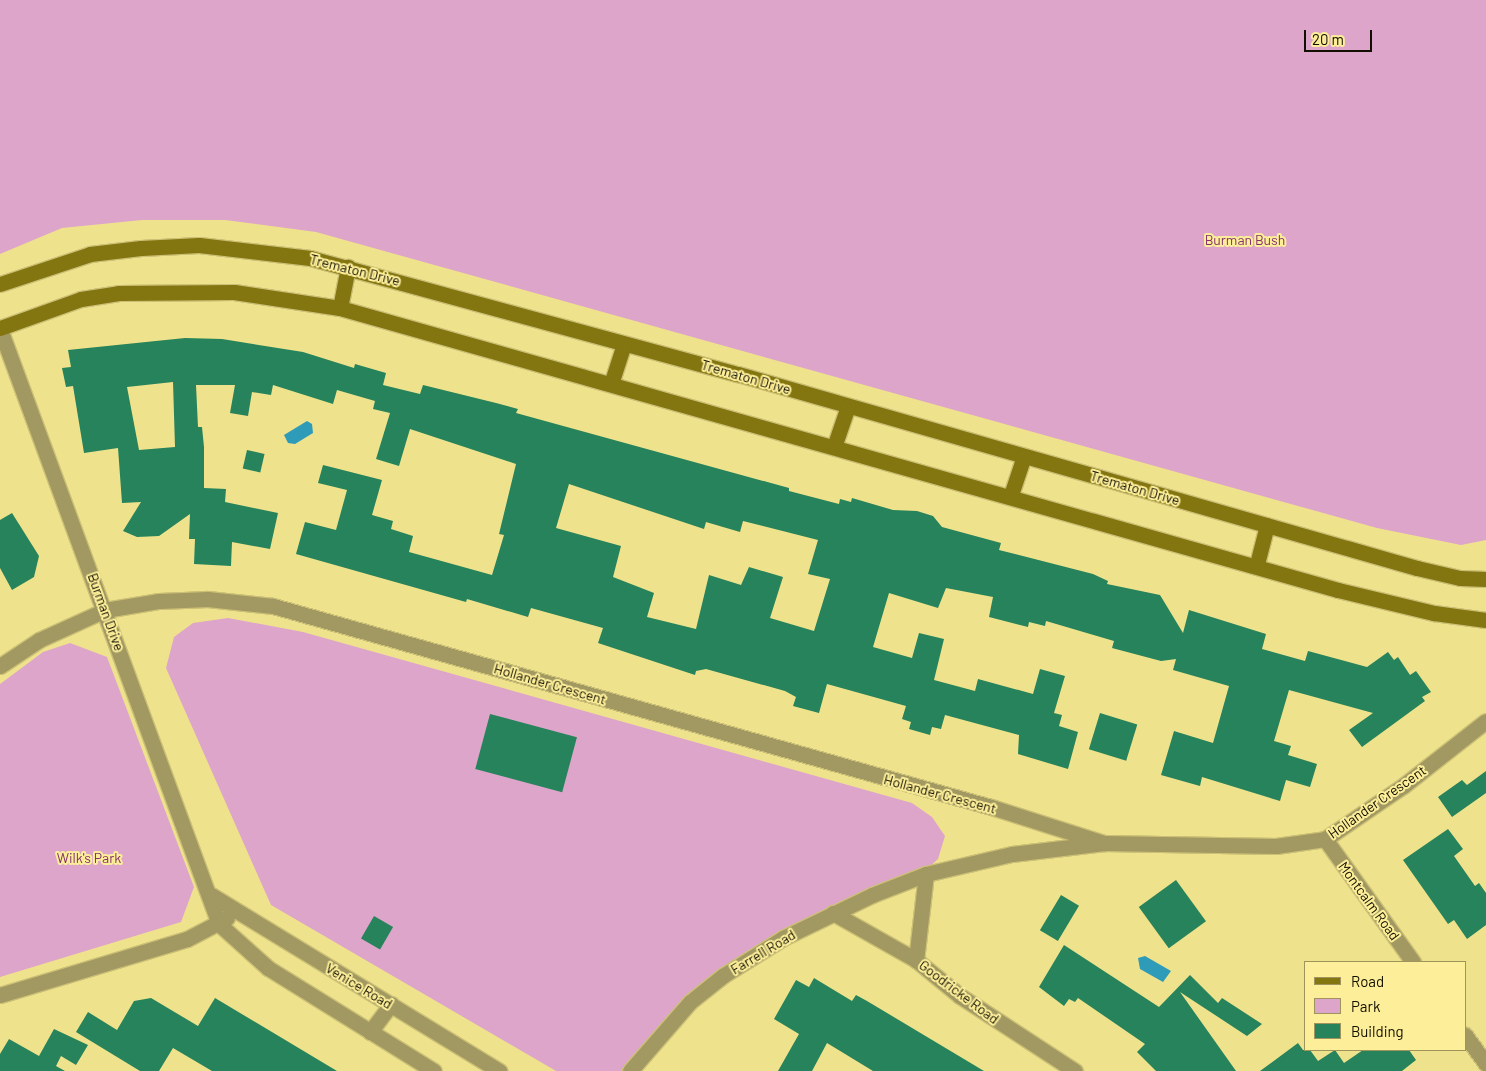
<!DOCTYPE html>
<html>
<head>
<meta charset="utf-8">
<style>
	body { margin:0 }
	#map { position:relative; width:1486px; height:1071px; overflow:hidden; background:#efe28c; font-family:Barlow,sans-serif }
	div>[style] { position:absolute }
	.green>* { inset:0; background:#dea5ca }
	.water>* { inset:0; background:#2e9bb9 }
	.building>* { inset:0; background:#26835b; transform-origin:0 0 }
	.roads { filter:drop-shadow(1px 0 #ccc076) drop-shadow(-1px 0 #ccc076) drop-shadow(0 1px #ccc076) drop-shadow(0 -1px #ccc076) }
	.street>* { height:15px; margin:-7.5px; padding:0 7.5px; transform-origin:7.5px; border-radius:7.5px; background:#a19862 }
	.secondary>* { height:15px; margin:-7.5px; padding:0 7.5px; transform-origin:7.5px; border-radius:7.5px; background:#83750f }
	span { translate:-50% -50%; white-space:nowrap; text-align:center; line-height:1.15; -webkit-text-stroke:4px #fdef99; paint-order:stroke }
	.park-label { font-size:14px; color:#84316d }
	.street-label { font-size:14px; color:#130f00 }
	.legend { position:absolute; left:1304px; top:961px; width:162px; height:90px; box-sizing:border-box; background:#fdef99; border:1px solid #9f955c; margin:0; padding:6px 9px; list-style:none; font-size:15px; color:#130f00 }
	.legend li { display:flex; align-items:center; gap:10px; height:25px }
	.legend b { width:25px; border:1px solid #9f955c }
	.scale { position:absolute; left:1304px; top:30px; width:68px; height:22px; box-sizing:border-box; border:2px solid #130f00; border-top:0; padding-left:6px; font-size:15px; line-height:18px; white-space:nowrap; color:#130f00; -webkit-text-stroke:4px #fdef99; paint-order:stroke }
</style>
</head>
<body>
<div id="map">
	<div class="green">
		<div style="clip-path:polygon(0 0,1486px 0,1486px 540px,1461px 545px,1377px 528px,316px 232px,225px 220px,142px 220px,62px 228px,0 254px)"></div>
		<div style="clip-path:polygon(228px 618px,303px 632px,912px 803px,932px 817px,945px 836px,938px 859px,913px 882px,721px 977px,626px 1071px,556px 1071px,271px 905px,166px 668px,174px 637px,193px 623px)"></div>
		<div style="clip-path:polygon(70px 643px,107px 657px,194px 887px,181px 922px,0 977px,0 684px,43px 652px)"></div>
	</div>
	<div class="water">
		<div style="clip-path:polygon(307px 421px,312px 424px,313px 433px,295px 444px,288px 443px,284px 435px)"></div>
		<div style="clip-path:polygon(1145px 956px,1171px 971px,1163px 982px,1140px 969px,1138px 958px)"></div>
	</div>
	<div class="building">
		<div style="clip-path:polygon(evenodd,185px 338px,222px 339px,303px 352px,354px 368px,355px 364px,386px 373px,383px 385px,420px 394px,423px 385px,496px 403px,518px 409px,516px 413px,789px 488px,789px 491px,839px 504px,840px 499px,851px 502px,852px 498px,893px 510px,917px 511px,933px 516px,942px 527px,1001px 543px,999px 550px,1093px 574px,1108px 581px,1107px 584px,1160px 595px,1183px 633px,1189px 610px,1266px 634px,1262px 649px,1305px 661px,1308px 651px,1367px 667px,1388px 652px,1394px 660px,1398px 657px,1410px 675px,1416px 671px,1431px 692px,1422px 697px,1425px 701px,1362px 747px,1349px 730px,1373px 713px,1289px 690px,1274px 741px,1291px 746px,1288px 755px,1317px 764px,1310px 787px,1286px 780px,1280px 801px,1202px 777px,1200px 786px,1161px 775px,1174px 731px,1213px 743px,1229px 686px,1173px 670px,1176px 659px,1161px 661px,1112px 648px,1114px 641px,1046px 621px,1045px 626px,1029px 622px,1028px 627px,989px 617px,993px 597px,946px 588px,938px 608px,889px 593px,873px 647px,912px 658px,919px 633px,944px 639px,934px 680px,975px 691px,978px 679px,1033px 694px,1040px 669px,1065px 676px,1054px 713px,1062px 715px,1059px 726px,1078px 732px,1068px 769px,1018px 754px,1019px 735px,945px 715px,941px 729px,932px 727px,930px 735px,909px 729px,911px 722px,902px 719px,906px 706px,827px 684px,819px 713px,793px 706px,796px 697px,785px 691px,706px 669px,696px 671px,695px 675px,598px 643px,603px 628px,531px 608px,528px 617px,467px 599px,466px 602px,296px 554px,305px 522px,336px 530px,347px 490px,318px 483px,323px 465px,382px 480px,372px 515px,393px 521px,391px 529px,413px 536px,409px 552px,492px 575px,504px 535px,499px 534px,516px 464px,410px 429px,399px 466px,376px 459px,390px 413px,373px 409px,375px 401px,337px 390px,333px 404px,273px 385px,271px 395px,252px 392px,248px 416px,230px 413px,235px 385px,196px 385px,198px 427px,202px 427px,204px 447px,204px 488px,226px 489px,225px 502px,278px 513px,270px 549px,232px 542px,231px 566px,194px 564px,195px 539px,189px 539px,190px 514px,159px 536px,137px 537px,123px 531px,141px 502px,122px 503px,118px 448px,84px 453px,73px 386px,66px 387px,62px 368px,71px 367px,68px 350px,185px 338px,173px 382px,175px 447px,139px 450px,127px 387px,173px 382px,185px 338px,569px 484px,704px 529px,706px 522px,740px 532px,743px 521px,818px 540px,808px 574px,830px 579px,814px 631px,770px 618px,783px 577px,749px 567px,741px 585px,709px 575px,696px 629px,647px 617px,654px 593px,613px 577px,621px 546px,556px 528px,569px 484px)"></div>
		<div style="left:247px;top:450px;width:18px;height:19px;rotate:13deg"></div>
		<div style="clip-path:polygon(12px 513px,39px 556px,34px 577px,12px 590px,0 568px,0 520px)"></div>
		<div style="left:1100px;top:713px;width:39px;height:38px;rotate:17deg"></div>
		<div style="left:490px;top:714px;width:90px;height:57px;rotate:15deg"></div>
		<div style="clip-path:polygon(1486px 771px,1486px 793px,1452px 817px,1438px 797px,1462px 780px,1467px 785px)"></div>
		<div style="clip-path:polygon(1448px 829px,1463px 849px,1454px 856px,1475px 886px,1479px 883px,1486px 893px,1486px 925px,1467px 939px,1454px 920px,1448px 924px,1403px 860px)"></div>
		<div style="left:1176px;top:880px;width:51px;height:46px;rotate:54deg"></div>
		<div style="left:1061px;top:895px;width:21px;height:41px;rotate:31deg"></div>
		<div style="left:374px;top:916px;width:22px;height:26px;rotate:30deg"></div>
		<div style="clip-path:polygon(1064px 945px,1159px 1007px,1190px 975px,1218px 1003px,1222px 998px,1262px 1024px,1247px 1036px,1180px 992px,1236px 1071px,1156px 1071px,1137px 1052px,1145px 1044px,1078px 998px,1075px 1002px,1069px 999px,1064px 1006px,1039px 987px)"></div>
		<div style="clip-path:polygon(814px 978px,852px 1001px,856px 995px,867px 1001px,984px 1071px,873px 1071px,827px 1043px,812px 1071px,778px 1071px,799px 1034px,774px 1019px,796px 980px,809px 987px)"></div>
		<div style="clip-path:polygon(151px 998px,198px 1026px,215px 998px,337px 1071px,212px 1071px,173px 1048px,159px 1071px,140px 1071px,76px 1032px,88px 1012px,117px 1030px,134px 1001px)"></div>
		<div style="clip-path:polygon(54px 1029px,88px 1045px,76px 1065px,61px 1056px,56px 1066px,65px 1071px,0 1071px,0 1054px,9px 1039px,39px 1056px)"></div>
		<div style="clip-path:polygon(1298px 1043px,1303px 1050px,1310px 1050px,1318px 1061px,1335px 1050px,1344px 1063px,1363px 1050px,1409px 1050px,1416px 1060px,1402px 1071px,1260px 1071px)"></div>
	</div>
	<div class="roads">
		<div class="street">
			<div style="left:0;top:329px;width:634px;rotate:69.79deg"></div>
			<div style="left:219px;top:924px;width:66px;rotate:41.9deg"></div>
			<div style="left:268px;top:968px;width:195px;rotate:31.8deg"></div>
			<div style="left:0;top:666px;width:47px;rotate:-33.7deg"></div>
			<div style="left:39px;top:640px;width:72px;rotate:-24.4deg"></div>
			<div style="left:105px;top:610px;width:55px;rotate:-9.5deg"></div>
			<div style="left:159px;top:601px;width:49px;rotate:-2.3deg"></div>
			<div style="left:208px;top:599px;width:65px;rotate:6.1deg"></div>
			<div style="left:273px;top:606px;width:746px;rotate:15.64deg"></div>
			<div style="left:991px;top:807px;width:119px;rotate:17.7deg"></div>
			<div style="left:1325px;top:839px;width:151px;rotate:54.4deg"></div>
			<div style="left:926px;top:874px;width:87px;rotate:96.6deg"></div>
			<div style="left:916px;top:960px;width:57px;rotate:39.3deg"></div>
			<div style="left:960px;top:996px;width:137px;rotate:33.1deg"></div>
			<div style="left:211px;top:895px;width:338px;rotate:31.4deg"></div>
			<div style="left:833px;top:913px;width:95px;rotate:29.5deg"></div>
			<div style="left:0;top:995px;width:195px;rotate:-16.7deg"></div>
			<div style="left:187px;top:939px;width:45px;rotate:-27.7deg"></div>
			<div style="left:370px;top:1032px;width:35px;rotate:-53deg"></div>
			<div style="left:1465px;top:1035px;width:36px;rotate:54deg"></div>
			<div style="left:630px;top:1071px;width:91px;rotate:-49deg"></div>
			<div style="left:690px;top:1002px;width:43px;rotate:-38.5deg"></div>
			<div style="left:724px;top:975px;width:70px;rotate:-32.1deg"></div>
			<div style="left:783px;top:938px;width:99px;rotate:-25.8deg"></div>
			<div style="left:872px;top:895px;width:58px;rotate:-21.3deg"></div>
			<div style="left:926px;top:874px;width:88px;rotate:-13.1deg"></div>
			<div style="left:1012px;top:854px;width:93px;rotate:-6.8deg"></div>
			<div style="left:1104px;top:843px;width:172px;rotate:1deg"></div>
			<div style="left:1276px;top:846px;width:49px;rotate:-8.1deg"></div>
			<div style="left:1325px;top:839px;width:94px;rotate:-34.2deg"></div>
			<div style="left:1403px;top:786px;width:105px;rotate:-38.1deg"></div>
		</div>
		<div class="secondary">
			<div style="left:0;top:284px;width:95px;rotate:-18.4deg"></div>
			<div style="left:90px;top:254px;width:51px;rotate:-6.7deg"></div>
			<div style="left:141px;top:248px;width:58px;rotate:-3deg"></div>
			<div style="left:199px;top:245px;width:112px;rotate:6.7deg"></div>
			<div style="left:310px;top:258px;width:443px;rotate:15.2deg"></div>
			<div style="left:738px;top:374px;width:706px;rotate:15.95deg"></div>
			<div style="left:1417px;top:568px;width:44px;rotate:13.1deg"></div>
			<div style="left:1460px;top:578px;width:26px;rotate:2deg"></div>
			<div style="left:340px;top:308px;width:42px;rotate:-79deg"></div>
			<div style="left:0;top:328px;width:86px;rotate:-19.7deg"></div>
			<div style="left:81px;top:299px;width:38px;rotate:-9deg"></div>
			<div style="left:119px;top:293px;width:115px;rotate:-0.5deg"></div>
			<div style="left:234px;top:292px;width:107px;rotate:8.6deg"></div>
			<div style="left:340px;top:308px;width:1037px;rotate:15.78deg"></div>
			<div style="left:1338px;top:590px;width:99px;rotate:13.5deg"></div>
			<div style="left:1434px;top:613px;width:52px;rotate:7.7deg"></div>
			<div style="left:611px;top:384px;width:42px;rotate:-72deg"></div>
			<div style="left:834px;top:447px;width:43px;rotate:-71.1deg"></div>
			<div style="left:1011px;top:495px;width:41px;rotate:-71.6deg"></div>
			<div style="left:1257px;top:564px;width:40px;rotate:-75.6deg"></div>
		</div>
	</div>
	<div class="park-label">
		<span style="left:1245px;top:240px">Burman Bush</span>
		<span style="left:89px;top:858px">Wilk's Park</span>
	</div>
	<div class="street-label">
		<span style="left:355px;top:270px;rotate:14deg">Trematon Drive</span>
		<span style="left:746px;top:377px;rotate:16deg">Trematon Drive</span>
		<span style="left:1135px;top:488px;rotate:16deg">Trematon Drive</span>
		<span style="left:106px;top:612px;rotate:70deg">Burman Drive</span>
		<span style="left:550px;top:684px;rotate:16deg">Hollander Crescent</span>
		<span style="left:940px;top:794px;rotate:15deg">Hollander Crescent</span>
		<span style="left:1377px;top:802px;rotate:-35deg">Hollander Crescent</span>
		<span style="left:1369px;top:901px;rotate:54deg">Montcalm Road</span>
		<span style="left:763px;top:952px;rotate:-31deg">Farrell Road</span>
		<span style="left:359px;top:986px;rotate:31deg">Venice Road</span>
		<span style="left:959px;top:992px;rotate:37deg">Goodricke Road</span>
	</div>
	<ul class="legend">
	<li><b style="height:6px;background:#83750f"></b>Road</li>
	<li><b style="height:14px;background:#dea5ca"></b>Park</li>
	<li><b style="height:14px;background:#26835b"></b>Building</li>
	</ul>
	<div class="scale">20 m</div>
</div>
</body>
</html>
